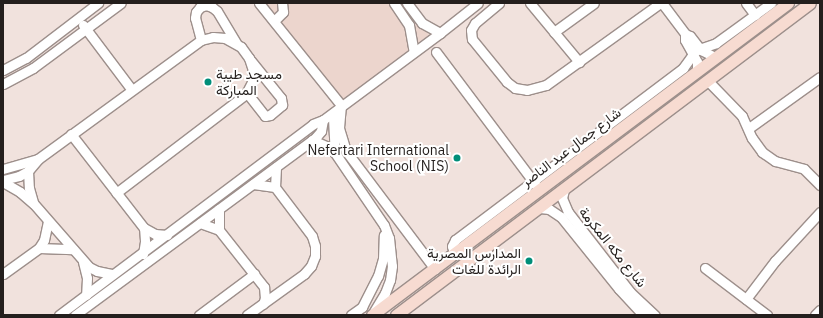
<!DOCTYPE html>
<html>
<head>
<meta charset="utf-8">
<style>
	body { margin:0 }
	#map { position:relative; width:823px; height:318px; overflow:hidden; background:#f1e2dd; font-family:"IBM Plex Sans",Vazirmatn,sans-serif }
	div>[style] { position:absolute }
	.built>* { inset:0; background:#ecd5cd }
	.roads { filter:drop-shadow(1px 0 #9d8f8b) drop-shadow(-1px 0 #9d8f8b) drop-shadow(0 1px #9d8f8b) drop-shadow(0 -1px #9d8f8b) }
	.minor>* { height:9px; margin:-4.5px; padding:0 4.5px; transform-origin:4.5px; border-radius:4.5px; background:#fff }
	.major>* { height:11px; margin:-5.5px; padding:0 5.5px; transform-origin:5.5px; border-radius:5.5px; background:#f7dbd1 }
	.dots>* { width:11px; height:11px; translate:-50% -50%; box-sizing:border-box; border:2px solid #fff; border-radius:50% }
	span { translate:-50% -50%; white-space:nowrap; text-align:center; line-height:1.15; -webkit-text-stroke:4px #fff; paint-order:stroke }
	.poi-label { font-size:14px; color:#241f1d }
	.left { translate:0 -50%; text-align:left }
	.right { translate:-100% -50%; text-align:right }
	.street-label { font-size:14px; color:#241f1d }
	.frame { position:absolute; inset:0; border:4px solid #241f1d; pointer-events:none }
</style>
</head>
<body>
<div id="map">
	<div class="built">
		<div style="clip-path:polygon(262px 3px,407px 3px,431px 38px,341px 105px)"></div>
	</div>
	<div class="roads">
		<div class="minor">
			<div style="left:259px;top:3px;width:131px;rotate:51.2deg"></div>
			<div style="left:341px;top:105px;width:23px;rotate:95deg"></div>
			<div style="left:339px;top:128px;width:24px;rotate:73deg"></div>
			<div style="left:346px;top:151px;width:148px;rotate:53deg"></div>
			<div style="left:394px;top:3px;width:27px;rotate:56deg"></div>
			<div style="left:409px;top:25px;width:27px;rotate:80deg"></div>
			<div style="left:407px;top:3px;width:25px;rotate:53deg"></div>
			<div style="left:422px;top:23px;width:21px;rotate:29deg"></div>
			<div style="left:499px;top:3px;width:31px;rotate:140deg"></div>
			<div style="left:475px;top:23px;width:8px;rotate:120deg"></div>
			<div style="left:471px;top:30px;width:9px;rotate:84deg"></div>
			<div style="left:472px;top:39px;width:55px;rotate:50.9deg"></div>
			<div style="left:507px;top:82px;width:10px;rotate:37deg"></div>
			<div style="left:515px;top:88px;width:12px;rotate:9deg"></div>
			<div style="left:527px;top:90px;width:20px;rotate:-15deg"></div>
			<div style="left:546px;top:85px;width:140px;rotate:-35.7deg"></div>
			<div style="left:530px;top:3px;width:77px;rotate:50.3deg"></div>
			<div style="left:662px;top:3px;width:39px;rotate:53deg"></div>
			<div style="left:685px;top:34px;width:5px;rotate:22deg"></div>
			<div style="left:690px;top:36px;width:18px;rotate:52deg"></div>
			<div style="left:701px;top:50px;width:16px;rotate:27deg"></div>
			<div style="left:746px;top:3px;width:15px;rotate:53deg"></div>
			<div style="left:274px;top:21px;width:13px;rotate:-45deg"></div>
			<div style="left:283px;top:12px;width:9px;rotate:-96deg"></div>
			<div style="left:83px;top:25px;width:81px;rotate:53deg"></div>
			<div style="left:554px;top:32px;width:49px;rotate:-35.9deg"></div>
			<div style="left:685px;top:34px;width:6px;rotate:90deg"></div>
			<div style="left:685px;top:40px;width:25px;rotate:61deg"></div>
			<div style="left:697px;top:62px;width:9px;rotate:90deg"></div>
			<div style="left:201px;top:40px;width:23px;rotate:-105deg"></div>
			<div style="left:195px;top:18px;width:6px;rotate:-81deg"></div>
			<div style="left:196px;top:12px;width:6px;rotate:-51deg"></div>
			<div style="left:200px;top:7px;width:6px;rotate:-18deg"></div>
			<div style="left:206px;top:5px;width:6px;rotate:18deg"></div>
			<div style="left:212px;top:7px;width:6px;rotate:39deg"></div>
			<div style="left:217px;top:11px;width:37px;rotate:59deg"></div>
			<div style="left:436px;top:52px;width:166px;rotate:53.1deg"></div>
			<div style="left:3px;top:70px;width:26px;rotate:-28deg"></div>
			<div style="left:26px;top:58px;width:91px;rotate:-37.4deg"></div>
			<div style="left:708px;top:81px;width:49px;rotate:45.8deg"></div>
			<div style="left:742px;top:116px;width:24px;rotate:66deg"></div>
			<div style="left:752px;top:138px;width:17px;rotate:54deg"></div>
			<div style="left:762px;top:152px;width:16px;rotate:35deg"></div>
			<div style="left:775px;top:161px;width:30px;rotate:15deg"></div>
			<div style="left:804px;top:169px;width:23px;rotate:45deg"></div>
			<div style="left:3px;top:84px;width:34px;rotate:-28deg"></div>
			<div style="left:33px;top:68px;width:109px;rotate:-36.5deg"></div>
			<div style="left:247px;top:93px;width:29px;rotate:52deg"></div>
			<div style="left:265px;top:116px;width:5px;rotate:-11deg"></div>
			<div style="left:270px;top:115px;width:16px;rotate:-40deg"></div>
			<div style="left:282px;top:105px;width:7px;rotate:-98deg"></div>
			<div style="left:281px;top:98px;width:48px;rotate:-129deg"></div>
			<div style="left:333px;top:118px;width:35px;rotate:87deg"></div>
			<div style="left:749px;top:128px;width:87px;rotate:-35.7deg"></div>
			<div style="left:71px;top:134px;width:119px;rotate:52.2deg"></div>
			<div style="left:144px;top:228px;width:13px;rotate:29deg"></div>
			<div style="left:155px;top:234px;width:12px;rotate:5deg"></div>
			<div style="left:312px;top:140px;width:15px;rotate:23deg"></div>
			<div style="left:326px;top:146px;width:11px;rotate:38deg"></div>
			<div style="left:335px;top:153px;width:87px;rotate:55.8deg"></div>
			<div style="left:384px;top:225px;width:14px;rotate:69deg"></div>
			<div style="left:389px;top:238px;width:28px;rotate:84deg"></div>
			<div style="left:392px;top:266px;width:14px;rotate:98deg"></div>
			<div style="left:390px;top:280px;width:14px;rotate:111deg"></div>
			<div style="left:385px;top:293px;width:21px;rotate:121deg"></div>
			<div style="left:3px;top:169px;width:36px;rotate:-16deg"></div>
			<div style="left:28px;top:171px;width:17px;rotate:87deg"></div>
			<div style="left:29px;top:188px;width:15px;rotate:74deg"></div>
			<div style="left:3px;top:180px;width:16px;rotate:-14deg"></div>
			<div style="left:19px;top:176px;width:10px;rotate:-29deg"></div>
			<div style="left:28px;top:171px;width:16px;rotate:-50deg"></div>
			<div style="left:38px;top:159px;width:202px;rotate:-36.1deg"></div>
			<div style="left:201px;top:40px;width:12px;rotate:-14deg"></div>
			<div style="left:213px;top:37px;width:12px;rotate:5deg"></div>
			<div style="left:225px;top:38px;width:18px;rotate:29deg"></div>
			<div style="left:241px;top:47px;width:14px;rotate:54deg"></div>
			<div style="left:249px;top:58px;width:13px;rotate:72deg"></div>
			<div style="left:253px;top:70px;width:12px;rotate:95deg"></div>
			<div style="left:252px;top:82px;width:13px;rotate:117deg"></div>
			<div style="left:246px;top:94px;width:163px;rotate:142.7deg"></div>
			<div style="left:3px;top:182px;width:20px;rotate:30deg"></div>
			<div style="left:20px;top:192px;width:18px;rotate:41deg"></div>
			<div style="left:34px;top:204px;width:84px;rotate:48.9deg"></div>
			<div style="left:89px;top:267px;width:9px;rotate:27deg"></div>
			<div style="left:97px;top:271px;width:16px;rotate:11deg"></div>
			<div style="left:253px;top:184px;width:22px;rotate:8deg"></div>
			<div style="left:564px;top:190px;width:8px;rotate:104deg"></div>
			<div style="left:562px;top:198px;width:15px;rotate:67deg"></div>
			<div style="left:568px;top:212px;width:101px;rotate:52.2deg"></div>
			<div style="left:630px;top:292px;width:34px;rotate:43deg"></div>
			<div style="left:540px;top:208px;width:9px;rotate:6deg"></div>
			<div style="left:549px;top:209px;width:14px;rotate:34deg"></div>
			<div style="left:561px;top:217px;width:92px;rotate:51.1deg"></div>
			<div style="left:619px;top:289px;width:35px;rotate:47deg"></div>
			<div style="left:200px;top:223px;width:20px;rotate:20deg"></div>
			<div style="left:219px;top:230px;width:73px;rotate:51.7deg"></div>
			<div style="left:264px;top:287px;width:11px;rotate:85deg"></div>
			<div style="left:265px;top:298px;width:6px;rotate:108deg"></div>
			<div style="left:219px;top:230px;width:21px;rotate:-90deg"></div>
			<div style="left:39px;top:248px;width:34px;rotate:2deg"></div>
			<div style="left:454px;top:253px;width:7px;rotate:-106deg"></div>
			<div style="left:452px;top:246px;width:7px;rotate:-63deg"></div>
			<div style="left:455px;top:240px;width:286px;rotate:-37deg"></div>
			<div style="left:683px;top:68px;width:22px;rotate:-54deg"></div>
			<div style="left:696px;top:50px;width:21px;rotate:-19deg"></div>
			<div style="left:716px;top:43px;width:68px;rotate:-36deg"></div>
			<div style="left:143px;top:254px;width:13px;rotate:-81deg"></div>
			<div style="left:145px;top:241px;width:13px;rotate:-94deg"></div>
			<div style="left:83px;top:262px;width:16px;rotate:76deg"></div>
			<div style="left:87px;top:278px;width:17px;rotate:93deg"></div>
			<div style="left:705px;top:268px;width:78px;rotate:37.2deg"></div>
			<div style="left:3px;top:274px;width:44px;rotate:-35.8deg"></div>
			<div style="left:39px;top:248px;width:9px;rotate:-58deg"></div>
			<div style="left:44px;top:240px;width:19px;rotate:-78deg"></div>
			<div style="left:746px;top:299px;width:48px;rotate:-52.7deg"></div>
			<div style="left:775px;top:261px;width:67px;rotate:-47.4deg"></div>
			<div style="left:59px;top:315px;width:318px;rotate:-36.9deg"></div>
			<div style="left:313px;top:124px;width:11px;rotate:-22deg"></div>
			<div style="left:323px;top:120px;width:146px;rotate:-36.6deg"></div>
			<div style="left:440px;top:33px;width:48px;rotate:-38.3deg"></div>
			<div style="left:75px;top:315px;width:300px;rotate:-36.4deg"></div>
			<div style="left:316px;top:137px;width:8px;rotate:-50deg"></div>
			<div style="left:321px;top:131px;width:11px;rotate:-80deg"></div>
			<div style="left:199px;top:315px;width:69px;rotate:-36.7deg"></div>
			<div style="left:247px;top:315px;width:70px;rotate:-35.7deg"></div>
			<div style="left:304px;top:274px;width:11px;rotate:-49deg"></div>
			<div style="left:311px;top:266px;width:11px;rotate:-68deg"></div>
			<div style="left:315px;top:256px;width:10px;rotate:-90deg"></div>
			<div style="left:315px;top:246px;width:10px;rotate:-107deg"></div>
			<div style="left:312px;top:236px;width:61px;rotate:-127.1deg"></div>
			<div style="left:275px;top:187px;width:20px;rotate:-87deg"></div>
			<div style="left:351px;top:315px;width:14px;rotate:-36deg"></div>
			<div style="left:362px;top:307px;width:35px;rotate:-63deg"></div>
			<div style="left:378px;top:276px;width:18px;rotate:-74deg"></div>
			<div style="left:383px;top:259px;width:24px;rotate:-88deg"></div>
			<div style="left:815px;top:315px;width:7px;rotate:-45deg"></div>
		</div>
		<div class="major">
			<div style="left:372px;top:315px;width:520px;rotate:-36.87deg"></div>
			<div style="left:396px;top:315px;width:518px;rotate:-37deg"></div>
		</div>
	</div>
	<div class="dots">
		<div style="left:208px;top:82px;background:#008e79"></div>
		<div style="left:457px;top:158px;background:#008e79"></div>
		<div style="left:529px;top:261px;background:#008e79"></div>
	</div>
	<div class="poi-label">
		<span class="left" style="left:216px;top:82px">مسجد طيبة<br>المباركة</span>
		<span class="right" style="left:449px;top:158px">Nefertari International<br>School (NIS)</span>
		<span class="right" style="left:521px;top:261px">المدارس المصرية<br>الرائدة للغات</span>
	</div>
	<div class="street-label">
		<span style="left:571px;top:147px;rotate:-37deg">شارع جمال عبد الناصر</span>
		<span style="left:613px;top:247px;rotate:51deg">شارع مكه المكرمة</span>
	</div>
	<div class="frame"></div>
</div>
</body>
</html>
